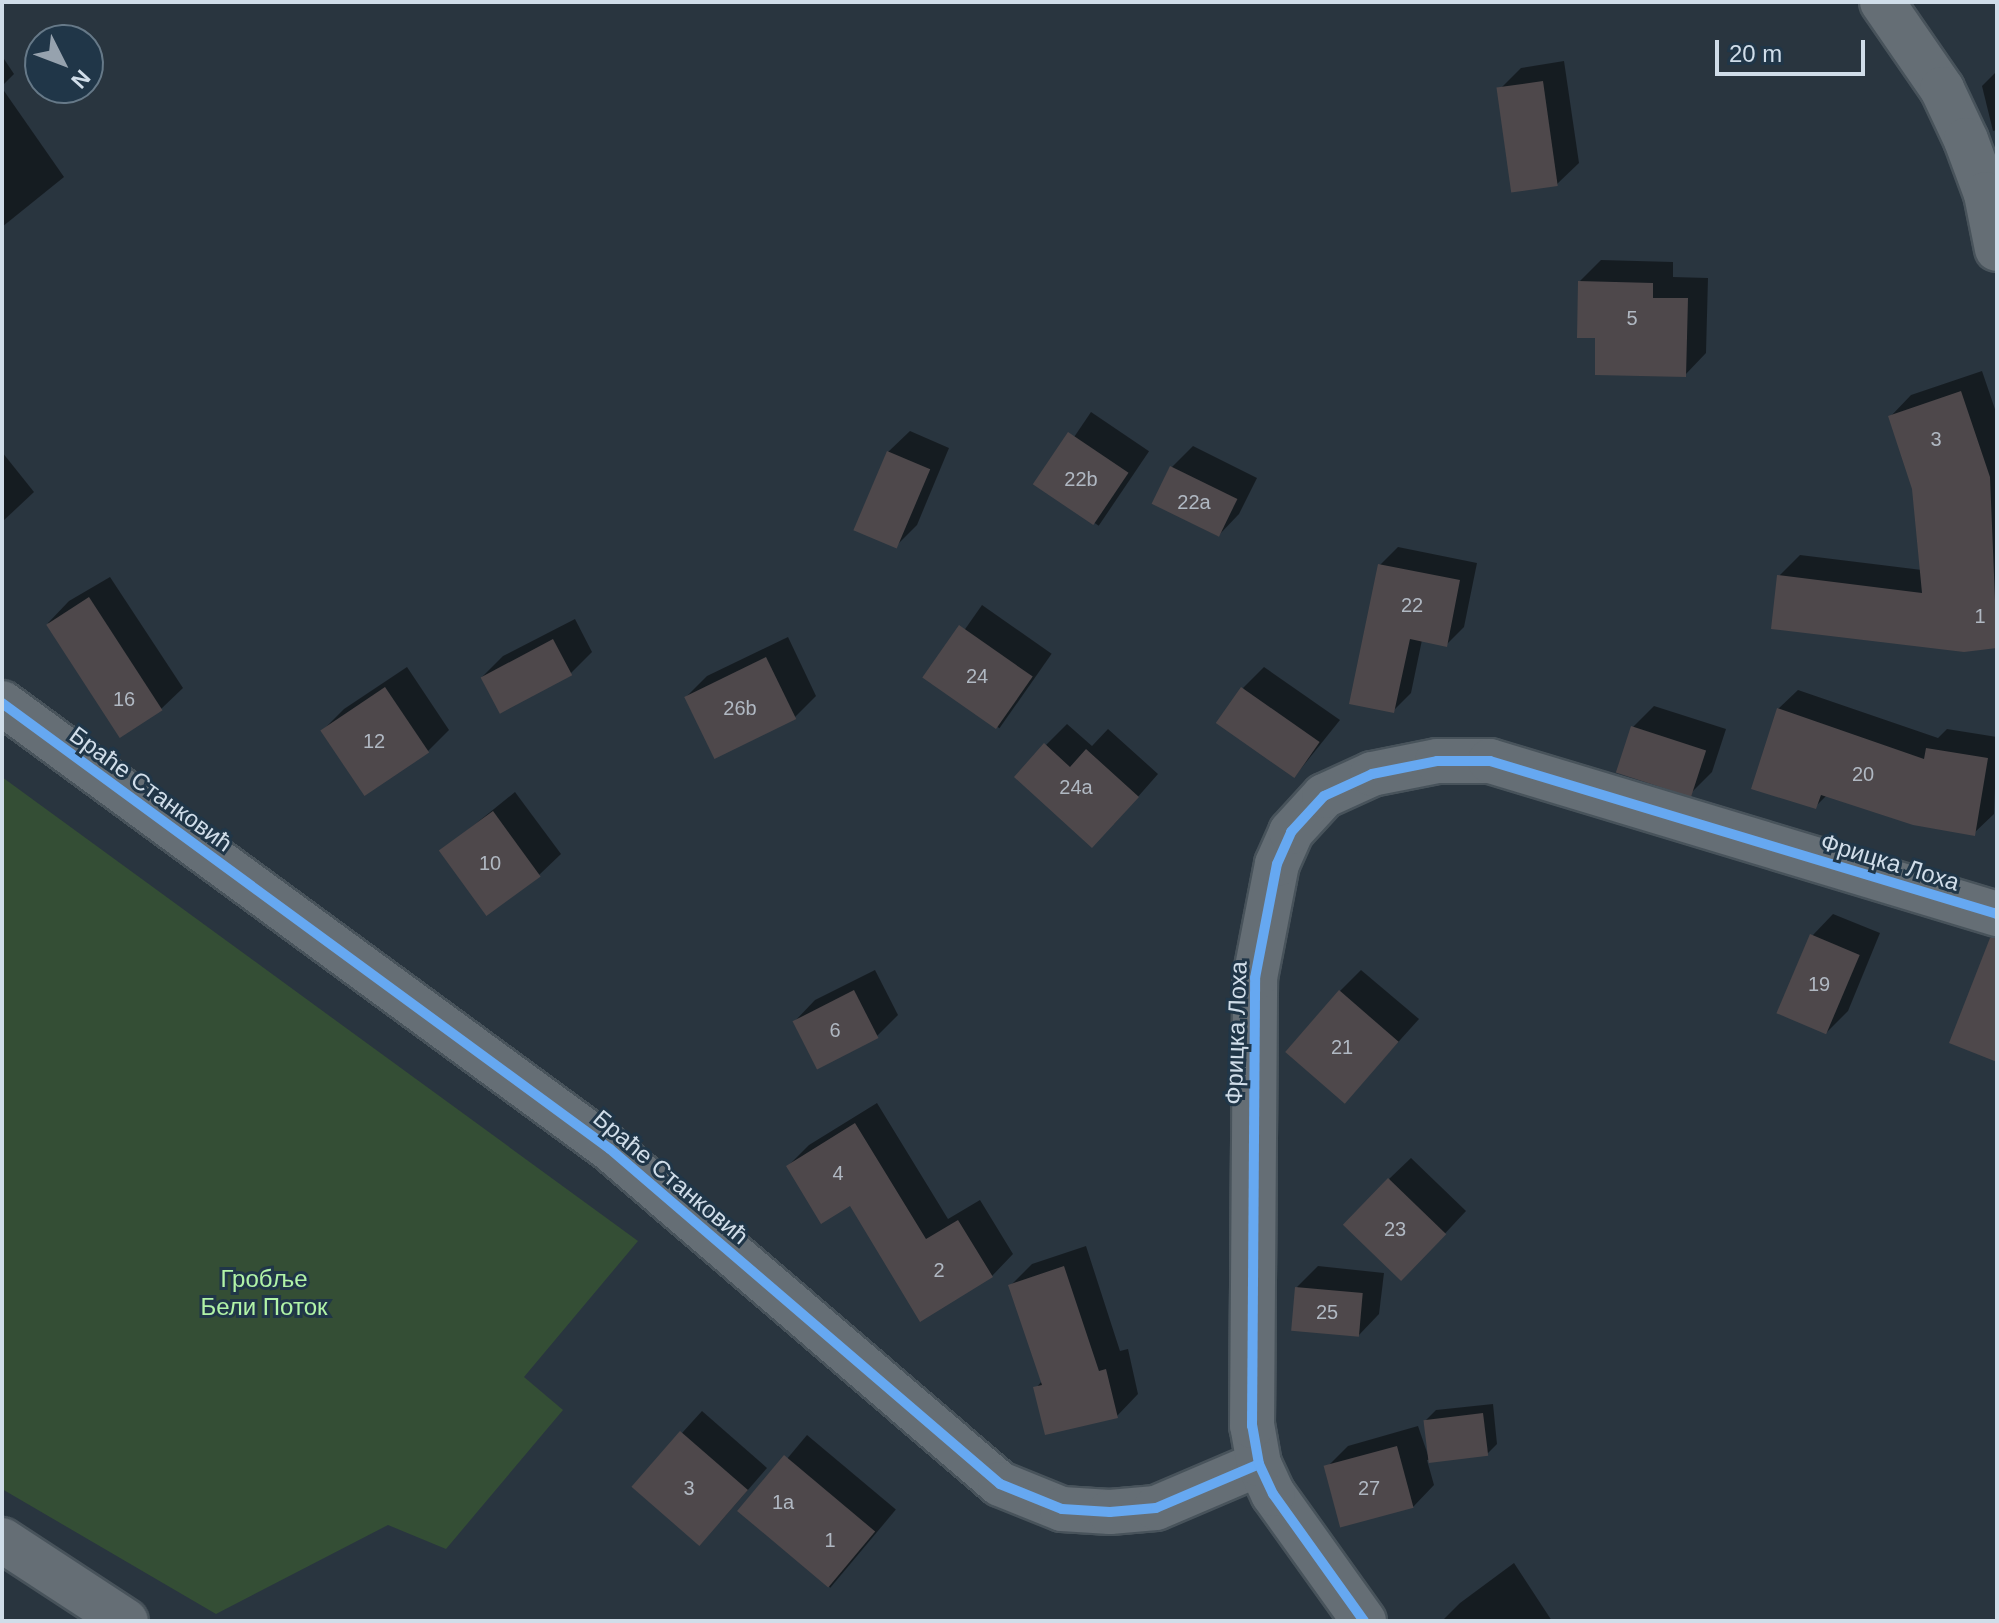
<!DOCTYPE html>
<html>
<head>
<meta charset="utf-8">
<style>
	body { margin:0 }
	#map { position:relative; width:1999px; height:1623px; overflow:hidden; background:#29353f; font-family:Arial,sans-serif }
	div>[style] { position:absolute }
	.green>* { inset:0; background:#344e35 }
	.shadow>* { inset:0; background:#0007; transform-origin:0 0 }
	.building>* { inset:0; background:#4e484b; transform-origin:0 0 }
	.roads { filter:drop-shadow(2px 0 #48535b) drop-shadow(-2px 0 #48535b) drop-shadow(0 2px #48535b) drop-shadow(0 -2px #48535b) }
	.street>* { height:44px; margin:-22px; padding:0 22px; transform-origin:22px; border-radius:22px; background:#656e75 }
	.secondary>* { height:44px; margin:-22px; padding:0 22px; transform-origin:22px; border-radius:22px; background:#656e75 }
	.cycleway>* { height:10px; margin:-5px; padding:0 5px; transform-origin:5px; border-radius:5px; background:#66a8f1 }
	span { translate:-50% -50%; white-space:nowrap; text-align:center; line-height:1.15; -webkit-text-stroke:6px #203648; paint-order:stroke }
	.number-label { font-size:20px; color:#b0b8c2 }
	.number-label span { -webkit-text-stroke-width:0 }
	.street-label { font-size:24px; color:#d0dde9 }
	.park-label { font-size:24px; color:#b1f3a7 }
	.frame { position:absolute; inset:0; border:4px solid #d0dde9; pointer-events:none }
	.north { position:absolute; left:24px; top:24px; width:80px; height:80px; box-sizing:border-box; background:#203648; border:2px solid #667988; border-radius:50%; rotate:132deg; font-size:22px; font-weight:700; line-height:32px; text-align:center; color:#d0dde9 }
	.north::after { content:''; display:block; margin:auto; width:28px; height:36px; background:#96a2ae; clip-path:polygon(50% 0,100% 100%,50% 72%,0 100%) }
	.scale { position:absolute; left:1715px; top:40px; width:150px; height:36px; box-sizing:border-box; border:4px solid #d0dde9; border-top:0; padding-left:10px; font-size:24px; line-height:28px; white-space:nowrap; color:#d0dde9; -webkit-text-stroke:6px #203648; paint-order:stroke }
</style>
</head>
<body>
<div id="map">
	<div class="green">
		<div style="clip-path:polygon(2px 777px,638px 1241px,524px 1377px,563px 1410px,446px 1549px,388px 1525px,216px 1614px,2px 1489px)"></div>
	</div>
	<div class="shadow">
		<div style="clip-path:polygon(2px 56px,14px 74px,2px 86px)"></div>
		<div style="clip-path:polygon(1564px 61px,1579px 163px,1557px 184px,1500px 89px,1521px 68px)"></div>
		<div style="clip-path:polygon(1997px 71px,1997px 130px,1993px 131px,1982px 86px)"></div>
		<div style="clip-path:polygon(2px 88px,64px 177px,2px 227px)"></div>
		<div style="clip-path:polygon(1601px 260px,1673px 262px,1673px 277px,1708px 278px,1706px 353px,1685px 375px,1597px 336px,1580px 281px)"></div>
		<div style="clip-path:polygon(1982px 371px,1997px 415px,1997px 646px,1964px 650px,1779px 576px,1800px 555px,1922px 570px,1914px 488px,1890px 417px,1911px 395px)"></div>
		<div style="left:1091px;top:412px;width:70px;height:90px;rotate:34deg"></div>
		<div style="clip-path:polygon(910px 431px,949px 448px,917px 525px,896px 546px,888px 452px)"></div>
		<div style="clip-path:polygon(1193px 446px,1257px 478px,1239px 514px,1218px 536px,1154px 503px,1172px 467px)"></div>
		<div style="clip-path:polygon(2px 452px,34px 492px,2px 522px)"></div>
		<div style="clip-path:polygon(1398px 547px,1477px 563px,1464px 627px,1446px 645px,1422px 640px,1411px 693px,1394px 710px,1380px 565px)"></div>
		<div style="clip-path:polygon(110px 577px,183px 688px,161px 709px,48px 623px,69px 601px)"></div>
		<div style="left:982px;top:605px;width:85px;height:91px;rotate:35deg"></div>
		<div style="clip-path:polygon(575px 619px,592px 652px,571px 673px,482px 677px,503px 656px)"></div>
		<div style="clip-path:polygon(788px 637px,816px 696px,795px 717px,686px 697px,707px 676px)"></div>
		<div style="clip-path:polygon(407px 667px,449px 730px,428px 751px,323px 730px,344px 709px)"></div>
		<div style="clip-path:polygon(1264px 667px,1340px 720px,1295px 776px,1243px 688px)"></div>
		<div style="clip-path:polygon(1798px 690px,1938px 738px,1947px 729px,1997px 737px,1994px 814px,1974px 833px,1827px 795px,1815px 807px,1778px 709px)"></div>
		<div style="clip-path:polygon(1654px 706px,1726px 729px,1712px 772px,1691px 793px,1633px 727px)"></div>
		<div style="clip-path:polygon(1067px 724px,1092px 746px,1108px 729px,1158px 774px,1114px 824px,1046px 745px)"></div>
		<div style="clip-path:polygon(515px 792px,561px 854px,539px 875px,442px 851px)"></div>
		<div style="clip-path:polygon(1833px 914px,1880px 933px,1848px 1011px,1827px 1032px,1812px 936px)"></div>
		<div style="clip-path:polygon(875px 970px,898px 1015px,877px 1036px,794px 1022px,815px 1000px)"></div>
		<div style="clip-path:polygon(1361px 970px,1419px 1019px,1346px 1100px,1340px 991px)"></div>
		<div style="clip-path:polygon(877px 1103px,948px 1219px,980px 1200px,1013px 1254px,992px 1276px,788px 1166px,809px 1145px)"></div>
		<div style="clip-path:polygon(1411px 1158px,1466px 1211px,1423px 1257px,1389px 1179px)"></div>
		<div style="clip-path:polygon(1086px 1246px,1120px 1351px,1128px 1349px,1138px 1394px,1117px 1416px,1036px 1388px,1042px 1381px,1011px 1285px,1032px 1264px)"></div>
		<div style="clip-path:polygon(1318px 1266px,1384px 1273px,1379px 1314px,1358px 1336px,1297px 1287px)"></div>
		<div style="clip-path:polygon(1493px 1404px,1497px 1444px,1487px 1454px,1427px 1460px,1434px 1485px,1413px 1507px,1326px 1468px,1348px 1446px,1418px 1426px,1429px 1458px,1425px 1421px,1436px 1410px)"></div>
		<div style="clip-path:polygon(702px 1411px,767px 1468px,720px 1522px,634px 1486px)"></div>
		<div style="left:807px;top:1435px;width:116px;height:102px;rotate:40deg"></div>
		<div style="clip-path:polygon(1514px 1563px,1552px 1621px,1442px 1621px,1460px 1603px)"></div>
	</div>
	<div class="building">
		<div style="left:1543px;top:81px;width:106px;height:47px;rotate:82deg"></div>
		<div style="clip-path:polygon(1578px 281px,1653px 283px,1653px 298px,1688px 298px,1686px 377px,1595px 375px,1595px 338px,1577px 338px)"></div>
		<div style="clip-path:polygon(1961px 391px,1990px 477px,1997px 648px,1964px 652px,1771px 629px,1777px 575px,1922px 593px,1912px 489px,1888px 416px)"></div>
		<div style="left:1068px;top:432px;width:73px;height:63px;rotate:34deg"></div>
		<div style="left:887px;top:451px;width:47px;height:86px;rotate:23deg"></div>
		<div style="left:1170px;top:466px;width:75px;height:42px;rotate:26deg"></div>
		<div style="clip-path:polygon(1378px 564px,1460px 580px,1447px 647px,1410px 639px,1394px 713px,1349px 704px)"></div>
		<div style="left:89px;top:597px;width:135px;height:51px;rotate:57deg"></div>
		<div style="left:959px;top:625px;width:90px;height:64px;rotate:35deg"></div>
		<div style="left:553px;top:639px;width:41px;height:82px;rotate:62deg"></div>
		<div style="left:766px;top:657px;width:69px;height:91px;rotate:64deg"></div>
		<div style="left:385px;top:687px;width:79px;height:78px;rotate:56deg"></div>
		<div style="left:1241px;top:687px;width:96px;height:44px;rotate:35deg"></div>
		<div style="clip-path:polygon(1777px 708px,1924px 759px,1926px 748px,1988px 758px,1975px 836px,1913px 825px,1821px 795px,1816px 809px,1751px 789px)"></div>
		<div style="left:1631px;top:726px;width:79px;height:49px;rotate:18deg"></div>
		<div style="clip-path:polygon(1044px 743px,1070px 767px,1086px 749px,1139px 797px,1092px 848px,1014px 777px)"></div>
		<div style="left:493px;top:811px;width:81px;height:67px;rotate:54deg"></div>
		<div style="left:1810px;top:934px;width:54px;height:86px;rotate:23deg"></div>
		<div style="clip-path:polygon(1990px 938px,1997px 938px,1997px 1062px,1949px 1043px)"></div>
		<div style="left:854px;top:990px;width:54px;height:69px;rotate:63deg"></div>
		<div style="left:1339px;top:990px;width:79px;height:82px;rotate:41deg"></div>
		<div style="clip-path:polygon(855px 1123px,926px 1239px,958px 1220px,993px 1277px,920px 1322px,850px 1206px,821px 1224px,786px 1166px)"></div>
		<div style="left:1388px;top:1178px;width:81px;height:65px;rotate:44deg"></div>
		<div style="clip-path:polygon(1064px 1266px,1099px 1371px,1106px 1369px,1118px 1418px,1045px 1435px,1033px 1387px,1042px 1385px,1008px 1285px)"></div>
		<div style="left:1295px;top:1287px;width:68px;height:44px;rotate:5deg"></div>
		<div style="left:1483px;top:1413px;width:43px;height:60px;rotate:83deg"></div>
		<div style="left:680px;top:1431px;width:90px;height:74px;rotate:41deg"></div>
		<div style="left:1397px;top:1446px;width:64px;height:76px;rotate:75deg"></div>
		<div style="left:784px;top:1455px;width:119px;height:73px;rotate:40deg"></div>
	</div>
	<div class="roads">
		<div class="street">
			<div style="left:1882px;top:2px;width:106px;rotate:55.4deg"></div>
			<div style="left:1942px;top:89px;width:56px;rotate:64.8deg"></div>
			<div style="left:1966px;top:140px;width:58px;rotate:69.7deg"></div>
			<div style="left:1986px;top:194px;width:56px;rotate:78.7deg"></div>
			<div style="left:2px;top:703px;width:754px;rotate:36.26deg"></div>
			<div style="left:610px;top:1149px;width:514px;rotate:40.66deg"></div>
			<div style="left:1000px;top:1484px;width:67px;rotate:22deg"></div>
			<div style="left:1062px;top:1509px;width:48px;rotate:3.6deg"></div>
			<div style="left:1110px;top:1512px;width:46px;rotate:-5deg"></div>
			<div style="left:1156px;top:1508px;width:112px;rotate:-23.1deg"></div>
		</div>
		<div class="secondary">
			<div style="left:2px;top:1540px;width:148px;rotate:33.2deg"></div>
			<div style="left:1364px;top:1621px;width:156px;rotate:-125.6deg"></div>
			<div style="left:1273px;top:1494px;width:33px;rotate:-115deg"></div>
			<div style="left:1259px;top:1464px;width:39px;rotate:-100deg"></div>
			<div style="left:1252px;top:1426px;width:448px;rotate:-89.6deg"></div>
			<div style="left:1255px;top:978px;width:116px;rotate:-79.1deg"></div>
			<div style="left:1277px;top:864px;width:35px;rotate:-66deg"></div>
			<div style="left:1291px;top:832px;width:49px;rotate:-47.5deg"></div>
			<div style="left:1324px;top:796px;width:53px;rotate:-24.6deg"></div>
			<div style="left:1372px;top:774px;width:66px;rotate:-11.3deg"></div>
			<div style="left:1437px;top:761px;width:53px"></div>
			<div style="left:1490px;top:761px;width:530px;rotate:16.79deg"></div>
		</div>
	</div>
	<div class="cycleway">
		<div style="left:2px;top:703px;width:754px;rotate:36.26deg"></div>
		<div style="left:610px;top:1149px;width:514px;rotate:40.66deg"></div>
		<div style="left:1000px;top:1484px;width:67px;rotate:22deg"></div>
		<div style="left:1062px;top:1509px;width:48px;rotate:3.6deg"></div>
		<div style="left:1110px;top:1512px;width:46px;rotate:-5deg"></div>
		<div style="left:1156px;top:1508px;width:112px;rotate:-23.1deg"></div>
		<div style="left:1364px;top:1621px;width:156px;rotate:-125.6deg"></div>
		<div style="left:1273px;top:1494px;width:33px;rotate:-115deg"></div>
		<div style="left:1259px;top:1464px;width:39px;rotate:-100deg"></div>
		<div style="left:1252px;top:1426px;width:448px;rotate:-89.6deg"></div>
		<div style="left:1255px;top:978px;width:116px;rotate:-79.1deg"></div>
		<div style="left:1277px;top:864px;width:35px;rotate:-66deg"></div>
		<div style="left:1291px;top:832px;width:49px;rotate:-47.5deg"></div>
		<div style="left:1324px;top:796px;width:53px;rotate:-24.6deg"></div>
		<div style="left:1372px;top:774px;width:66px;rotate:-11.3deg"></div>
		<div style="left:1437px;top:761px;width:53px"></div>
		<div style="left:1490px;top:761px;width:530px;rotate:16.79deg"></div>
	</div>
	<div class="number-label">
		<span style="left:1632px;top:318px">5</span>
		<span style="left:1936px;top:439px">3</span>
		<span style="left:1081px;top:479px">22b</span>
		<span style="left:1194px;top:502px">22a</span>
		<span style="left:1412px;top:605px">22</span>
		<span style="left:1980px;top:616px">1</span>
		<span style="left:977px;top:676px">24</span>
		<span style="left:124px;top:699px">16</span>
		<span style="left:740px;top:708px">26b</span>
		<span style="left:374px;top:741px">12</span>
		<span style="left:1863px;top:774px">20</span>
		<span style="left:1076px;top:787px">24a</span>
		<span style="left:490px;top:863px">10</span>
		<span style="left:1819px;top:984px">19</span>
		<span style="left:835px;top:1030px">6</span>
		<span style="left:1342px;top:1047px">21</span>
		<span style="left:838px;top:1173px">4</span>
		<span style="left:1395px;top:1229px">23</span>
		<span style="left:939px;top:1270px">2</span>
		<span style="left:1327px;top:1312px">25</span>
		<span style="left:689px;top:1488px">3</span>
		<span style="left:1369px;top:1488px">27</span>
		<span style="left:783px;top:1502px">1a</span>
		<span style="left:830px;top:1540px">1</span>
	</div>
	<div class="street-label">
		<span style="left:151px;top:789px;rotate:36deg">Браће Станковић</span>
		<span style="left:1890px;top:862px;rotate:17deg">Фрицка Лоха</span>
		<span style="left:1236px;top:1033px;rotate:-88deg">Фрицка Лоха</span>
		<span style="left:671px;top:1177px;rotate:40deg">Браће Станковић</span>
	</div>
	<div class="park-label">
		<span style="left:264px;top:1293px">Гробље<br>Бели Поток</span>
	</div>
	<div class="frame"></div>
	<div class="north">N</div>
	<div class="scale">20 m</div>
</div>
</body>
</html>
